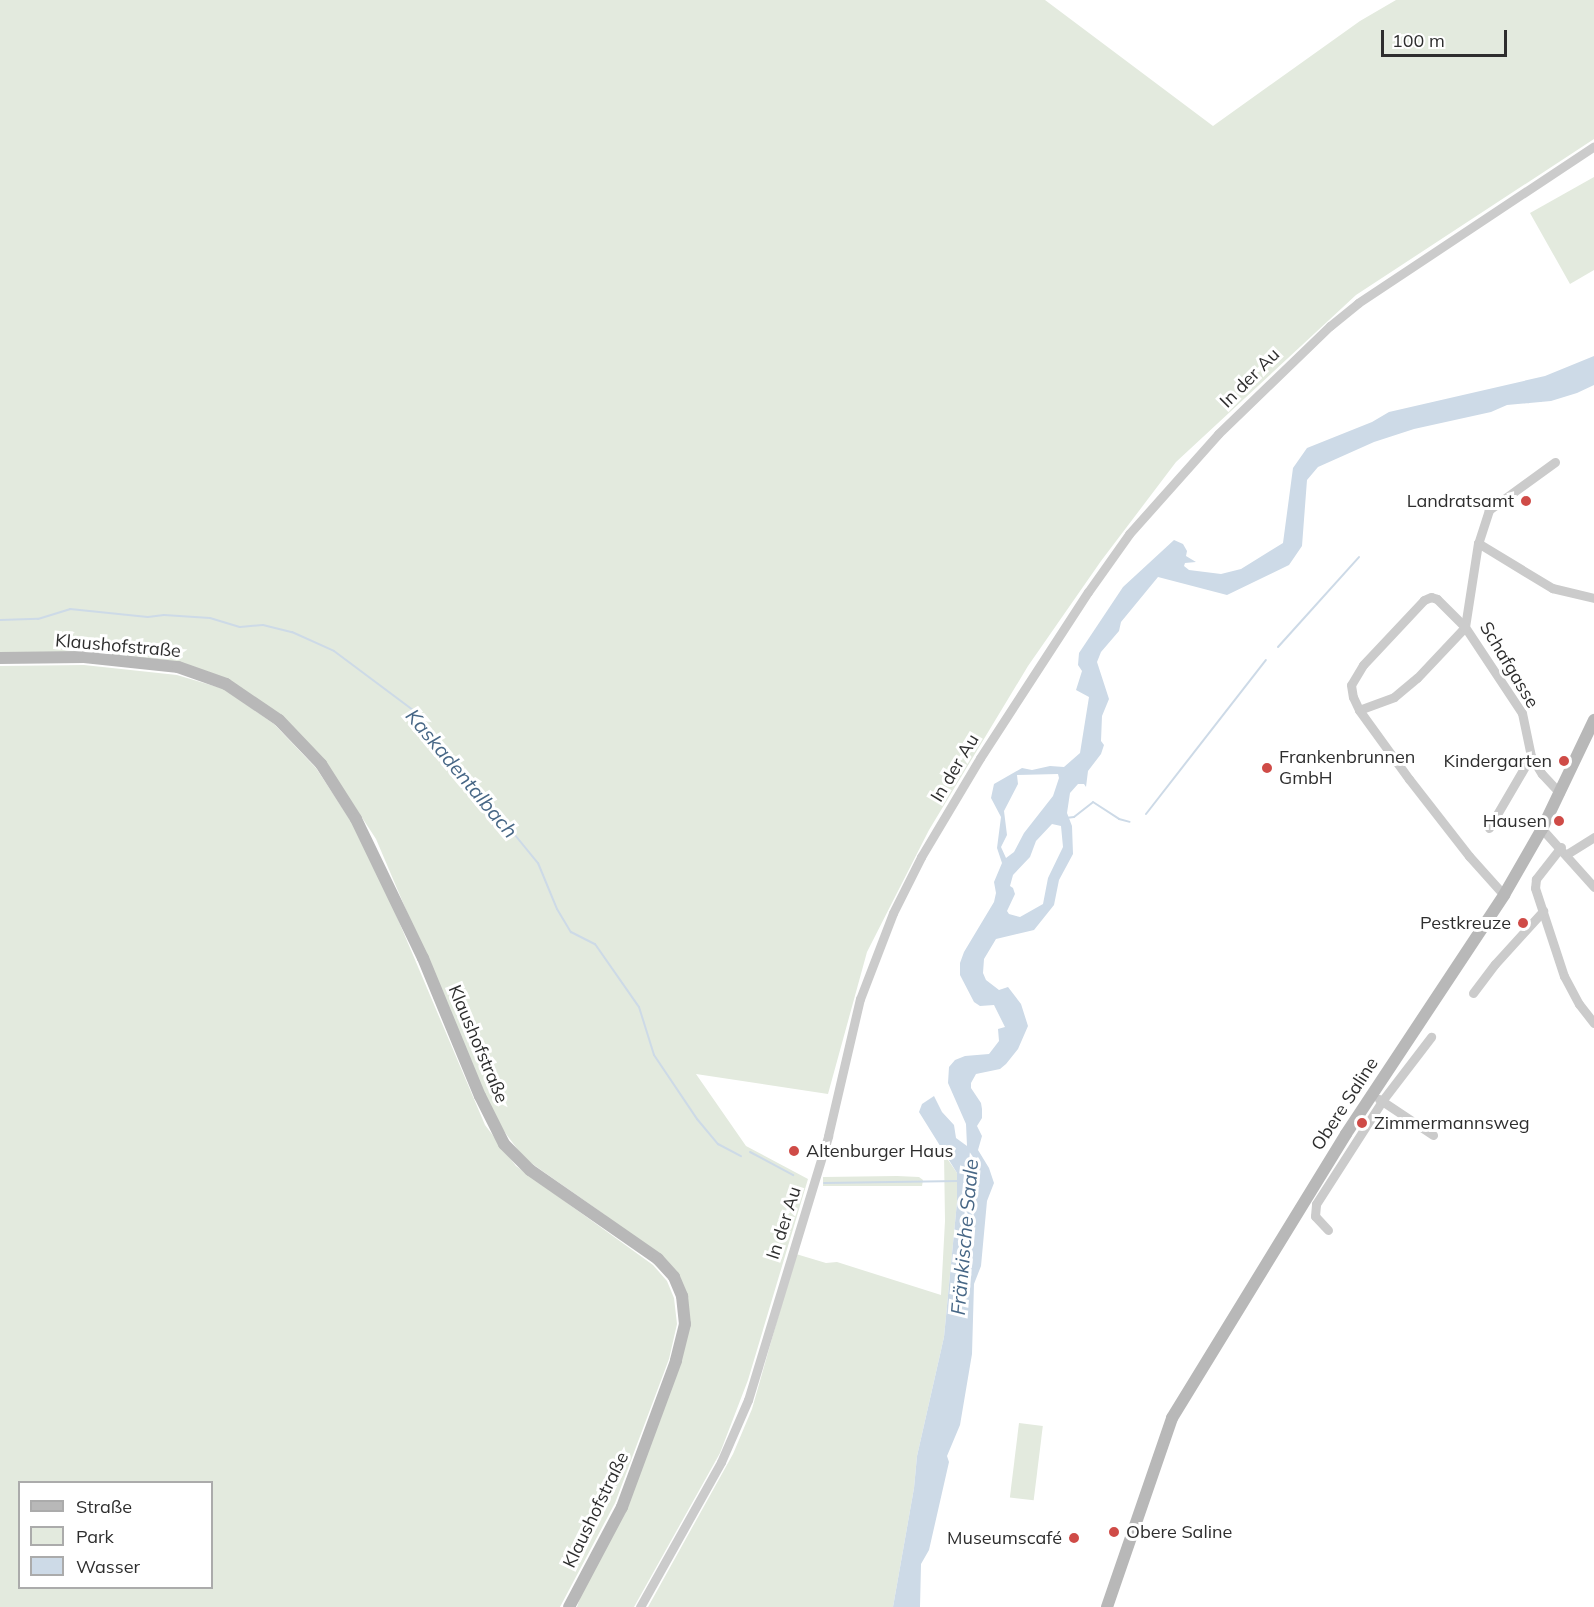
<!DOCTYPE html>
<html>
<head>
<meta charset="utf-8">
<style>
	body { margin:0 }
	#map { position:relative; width:1594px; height:1607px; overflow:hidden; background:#fff; font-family:Mulish,sans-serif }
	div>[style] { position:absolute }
	.green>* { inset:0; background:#e3eade; transform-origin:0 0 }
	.water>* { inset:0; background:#cddae7 }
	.stream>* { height:2px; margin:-1px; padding:0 1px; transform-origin:1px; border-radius:1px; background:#cddae7 }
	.minor>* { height:9px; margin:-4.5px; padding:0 4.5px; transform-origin:4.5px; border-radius:4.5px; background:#cbcbcb }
	.secondary>* { height:12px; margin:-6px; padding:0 6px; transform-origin:6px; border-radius:6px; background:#b8b8b8 }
	.dots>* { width:16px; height:16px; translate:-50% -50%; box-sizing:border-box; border:3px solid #fff; border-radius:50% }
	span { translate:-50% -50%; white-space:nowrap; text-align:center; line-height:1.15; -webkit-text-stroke:6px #fff; paint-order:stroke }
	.street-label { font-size:18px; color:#2e2e2e }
	.poi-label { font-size:18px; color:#2e2e2e }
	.right { translate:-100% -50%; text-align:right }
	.left { translate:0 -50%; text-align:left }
	.water-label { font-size:20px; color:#476786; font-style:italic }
	.legend { position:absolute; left:18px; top:1481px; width:195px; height:108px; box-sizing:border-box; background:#fff; border:2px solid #ababab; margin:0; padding:8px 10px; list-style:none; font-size:18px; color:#2e2e2e }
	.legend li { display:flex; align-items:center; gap:12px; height:30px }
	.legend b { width:30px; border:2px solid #ababab }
	.scale { position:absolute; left:1381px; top:30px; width:126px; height:27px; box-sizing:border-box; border:3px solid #2e2e2e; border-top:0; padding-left:8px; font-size:18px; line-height:21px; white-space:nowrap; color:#2e2e2e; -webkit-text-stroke:4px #fff; paint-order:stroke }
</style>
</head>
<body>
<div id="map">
	<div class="green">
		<div style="clip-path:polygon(0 0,1045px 0,1213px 126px,1360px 21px,1396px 0,1594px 0,1594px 139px,1356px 295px,1176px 462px,1101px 561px,1028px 666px,929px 830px,867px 952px,828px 1094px,696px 1074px,746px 1146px,808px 1179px,748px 1380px,720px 1453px,634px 1607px,577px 1607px,585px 1583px,661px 1418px,685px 1295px,605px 1215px,524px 1158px,495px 1119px,376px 839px,325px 761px,281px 715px,179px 663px,0 654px)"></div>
		<div style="clip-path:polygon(1594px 177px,1594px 270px,1570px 284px,1530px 213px)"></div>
		<div style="clip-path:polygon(evenodd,84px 665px,177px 675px,224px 689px,274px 724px,316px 768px,366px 844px,485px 1125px,516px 1166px,653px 1265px,667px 1281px,674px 1298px,677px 1324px,669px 1359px,615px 1503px,560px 1607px,0 1607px,0 666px,84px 665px,20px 1482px,212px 1482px,212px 1588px,20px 1588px,20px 1482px)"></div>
		<div style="clip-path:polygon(944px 1154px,957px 1173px,957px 1202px,944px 1337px,917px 1456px,914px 1488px,893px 1607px,648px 1607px,733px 1454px,752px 1409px,796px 1254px,826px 1263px,837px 1262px,941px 1295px,945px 1221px)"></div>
		<div style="clip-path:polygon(897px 1176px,919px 1177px,923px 1180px,922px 1186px,823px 1186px,823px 1177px)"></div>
		<div style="left:1019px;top:1423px;width:24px;height:75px;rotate:7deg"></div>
	</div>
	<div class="water">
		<div style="clip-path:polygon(evenodd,1594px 356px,1594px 385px,1577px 393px,1551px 401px,1507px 405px,1491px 412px,1414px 429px,1374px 442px,1318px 467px,1307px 480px,1302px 546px,1289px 565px,1227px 595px,1158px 577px,1121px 622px,1119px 631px,1101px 652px,1097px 662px,1109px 699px,1102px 716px,1101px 741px,1104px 745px,1101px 754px,1088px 771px,1086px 787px,1084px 784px,1078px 784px,1070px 793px,1067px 813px,1072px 826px,1073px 854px,1059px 880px,1054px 905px,1034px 930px,996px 939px,984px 959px,983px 973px,986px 980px,999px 990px,1008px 987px,1021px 1004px,1028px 1026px,1018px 1049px,1006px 1064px,1000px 1069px,976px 1074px,971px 1083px,971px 1088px,981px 1103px,982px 1109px,982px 1118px,977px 1126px,982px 1136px,978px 1150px,989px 1168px,994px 1183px,987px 1201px,981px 1266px,974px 1284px,972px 1354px,960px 1425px,947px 1456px,949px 1462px,929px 1550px,921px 1564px,920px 1607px,893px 1607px,914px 1488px,917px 1456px,944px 1337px,957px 1202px,957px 1173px,919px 1112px,922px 1104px,934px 1096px,942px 1112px,954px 1125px,956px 1138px,967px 1146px,966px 1124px,948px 1083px,949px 1067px,955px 1060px,965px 1056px,989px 1054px,999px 1041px,998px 1029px,1005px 1027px,994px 1005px,980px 1006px,974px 1002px,960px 975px,960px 963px,964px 952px,994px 902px,996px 893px,994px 882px,1002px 863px,997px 848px,1001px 817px,991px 798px,994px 784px,1022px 768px,1032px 770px,1050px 766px,1064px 767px,1080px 753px,1089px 697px,1076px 690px,1082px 671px,1078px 665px,1079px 653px,1123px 587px,1174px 540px,1183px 544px,1187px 551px,1186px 556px,1196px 562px,1185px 563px,1184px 566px,1189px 570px,1221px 574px,1241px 569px,1283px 543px,1293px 468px,1307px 448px,1372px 422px,1389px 412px,1545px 376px,1594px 356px,1017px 775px,1058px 774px,1059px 778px,1053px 796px,1024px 833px,1014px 852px,1006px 858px,1001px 847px,1007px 835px,1004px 811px,1018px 784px,1017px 775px,1594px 356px,1052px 824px,1061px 826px,1063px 847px,1048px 878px,1043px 904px,1020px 917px,1009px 914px,1007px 911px,1015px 894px,1013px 888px,1010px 886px,1013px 875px,1030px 857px,1036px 841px,1052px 824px)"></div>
	</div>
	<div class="stream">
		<div style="left:0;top:620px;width:38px;rotate:-2deg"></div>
		<div style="left:38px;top:619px;width:34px;rotate:-17deg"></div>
		<div style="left:70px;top:609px;width:78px;rotate:5.9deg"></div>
		<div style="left:148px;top:617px;width:16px;rotate:-7deg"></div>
		<div style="left:164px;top:615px;width:46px;rotate:3.7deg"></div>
		<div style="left:210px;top:618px;width:31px;rotate:17deg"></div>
		<div style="left:240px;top:627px;width:23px;rotate:-5deg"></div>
		<div style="left:263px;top:625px;width:30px;rotate:14deg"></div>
		<div style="left:292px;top:632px;width:46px;rotate:24.3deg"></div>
		<div style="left:334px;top:651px;width:99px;rotate:36.8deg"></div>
		<div style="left:413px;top:710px;width:198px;rotate:50.8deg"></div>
		<div style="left:538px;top:863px;width:50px;rotate:67.6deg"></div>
		<div style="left:557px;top:909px;width:27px;rotate:59deg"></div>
		<div style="left:571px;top:932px;width:27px;rotate:27deg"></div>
		<div style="left:595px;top:944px;width:77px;rotate:55.1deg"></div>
		<div style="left:639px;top:1007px;width:50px;rotate:72.6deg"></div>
		<div style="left:654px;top:1055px;width:77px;rotate:56.1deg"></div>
		<div style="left:697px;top:1119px;width:33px;rotate:50deg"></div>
		<div style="left:718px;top:1144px;width:26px;rotate:28deg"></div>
		<div style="left:1278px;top:647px;width:121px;rotate:-48deg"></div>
		<div style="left:1146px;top:814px;width:195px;rotate:-52.1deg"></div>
		<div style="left:1066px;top:818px;width:8px;rotate:-7deg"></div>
		<div style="left:1074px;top:817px;width:24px;rotate:-38deg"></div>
		<div style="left:1093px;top:802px;width:31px;rotate:33deg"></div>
		<div style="left:1119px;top:819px;width:11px;rotate:15deg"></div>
		<div style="left:750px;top:1152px;width:49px;rotate:28.1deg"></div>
		<div style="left:824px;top:1183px;width:135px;rotate:-0.8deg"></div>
	</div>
	<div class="minor">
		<div style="left:1555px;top:462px;width:82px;rotate:144deg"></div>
		<div style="left:1489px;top:510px;width:35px;rotate:108deg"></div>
		<div style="left:1478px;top:543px;width:87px;rotate:31.3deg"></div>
		<div style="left:1552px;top:588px;width:43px;rotate:13.4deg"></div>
		<div style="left:1478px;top:543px;width:85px;rotate:98.8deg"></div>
		<div style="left:1465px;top:627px;width:103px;rotate:56.5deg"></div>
		<div style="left:1522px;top:713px;width:44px;rotate:78.2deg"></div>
		<div style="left:1531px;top:756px;width:21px;rotate:59deg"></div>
		<div style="left:1542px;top:774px;width:26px;rotate:47deg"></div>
		<div style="left:1359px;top:710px;width:37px;rotate:-20deg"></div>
		<div style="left:1394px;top:697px;width:30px;rotate:-40deg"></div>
		<div style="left:1417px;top:678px;width:70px;rotate:-46.7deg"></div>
		<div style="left:1465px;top:627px;width:40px;rotate:-135deg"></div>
		<div style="left:1437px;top:599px;width:6px;rotate:-162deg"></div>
		<div style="left:1431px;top:597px;width:8px;rotate:157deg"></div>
		<div style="left:1424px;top:600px;width:89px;rotate:133.2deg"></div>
		<div style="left:1363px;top:665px;width:23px;rotate:121deg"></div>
		<div style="left:1351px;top:685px;width:12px;rotate:81deg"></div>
		<div style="left:1353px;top:697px;width:14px;rotate:65deg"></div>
		<div style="left:1359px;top:710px;width:85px;rotate:54.1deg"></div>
		<div style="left:1409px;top:779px;width:98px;rotate:52.1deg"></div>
		<div style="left:1469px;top:856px;width:52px;rotate:48.1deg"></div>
		<div style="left:1489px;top:828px;width:83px;rotate:-59.7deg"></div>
		<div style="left:1542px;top:829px;width:78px;rotate:48.1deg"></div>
		<div style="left:1561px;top:847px;width:41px;rotate:128deg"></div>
		<div style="left:1536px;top:879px;width:9px;rotate:96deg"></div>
		<div style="left:1535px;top:888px;width:93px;rotate:71.8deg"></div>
		<div style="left:1564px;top:976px;width:32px;rotate:62deg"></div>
		<div style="left:1579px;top:1004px;width:24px;rotate:52deg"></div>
		<div style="left:1567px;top:854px;width:32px;rotate:-32deg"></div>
		<div style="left:1473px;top:993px;width:36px;rotate:-53deg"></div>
		<div style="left:1495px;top:964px;width:72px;rotate:-47.8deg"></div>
		<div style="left:1379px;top:1099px;width:65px;rotate:33.7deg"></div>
		<div style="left:1328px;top:1230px;width:19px;rotate:-133deg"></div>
		<div style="left:1315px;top:1216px;width:12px;rotate:-85deg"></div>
		<div style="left:1316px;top:1204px;width:122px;rotate:-57.3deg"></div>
		<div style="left:1382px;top:1101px;width:81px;rotate:-52.6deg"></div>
		<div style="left:640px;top:1607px;width:166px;rotate:-60.8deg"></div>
		<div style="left:721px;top:1462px;width:68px;rotate:-66.5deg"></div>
		<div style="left:748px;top:1400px;width:276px;rotate:-73.1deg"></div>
		<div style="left:828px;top:1136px;width:141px;rotate:-76.9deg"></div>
		<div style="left:860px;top:999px;width:92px;rotate:-69deg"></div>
		<div style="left:893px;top:913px;width:63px;rotate:-63.4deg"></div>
		<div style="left:921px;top:857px;width:115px;rotate:-59.2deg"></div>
		<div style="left:980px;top:758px;width:198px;rotate:-57deg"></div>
		<div style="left:1088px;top:592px;width:71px;rotate:-54.7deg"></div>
		<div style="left:1129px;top:534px;width:134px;rotate:-48.3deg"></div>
		<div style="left:1218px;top:434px;width:156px;rotate:-44deg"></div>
		<div style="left:1330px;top:326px;width:36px;rotate:-39deg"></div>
		<div style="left:1358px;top:303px;width:283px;rotate:-33.6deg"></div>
	</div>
	<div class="secondary">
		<div style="left:0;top:658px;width:84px;rotate:-0.7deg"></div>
		<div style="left:84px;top:657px;width:95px;rotate:6.1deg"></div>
		<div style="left:178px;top:667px;width:51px;rotate:19.5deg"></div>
		<div style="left:226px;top:684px;width:64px;rotate:34.2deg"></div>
		<div style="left:279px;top:720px;width:61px;rotate:46.3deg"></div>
		<div style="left:321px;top:764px;width:65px;rotate:57.5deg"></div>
		<div style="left:356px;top:819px;width:154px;rotate:64.3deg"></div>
		<div style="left:423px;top:958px;width:149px;rotate:67.6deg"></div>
		<div style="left:480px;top:1096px;width:54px;rotate:63.4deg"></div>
		<div style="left:504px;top:1144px;width:37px;rotate:45deg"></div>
		<div style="left:530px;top:1170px;width:156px;rotate:34.8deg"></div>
		<div style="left:658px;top:1259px;width:24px;rotate:48deg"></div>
		<div style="left:674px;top:1277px;width:21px;rotate:67deg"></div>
		<div style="left:682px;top:1296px;width:28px;rotate:84deg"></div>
		<div style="left:685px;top:1324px;width:38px;rotate:104deg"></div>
		<div style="left:676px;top:1361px;width:156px;rotate:110.3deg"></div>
		<div style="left:622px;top:1507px;width:113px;rotate:117.9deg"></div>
		<div style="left:1107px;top:1607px;width:200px;rotate:-71deg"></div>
		<div style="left:1172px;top:1418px;width:333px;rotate:-58.5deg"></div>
		<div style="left:1346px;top:1134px;width:287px;rotate:-56.5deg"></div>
		<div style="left:1504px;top:895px;width:76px;rotate:-60.1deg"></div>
		<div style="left:1542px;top:829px;width:121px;rotate:-64.5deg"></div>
	</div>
	<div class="dots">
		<div style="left:1526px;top:501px;background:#cf4b47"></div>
		<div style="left:1564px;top:761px;background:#cf4b47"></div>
		<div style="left:1267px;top:768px;background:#cf4b47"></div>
		<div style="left:1559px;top:821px;background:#cf4b47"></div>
		<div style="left:1523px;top:923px;background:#cf4b47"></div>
		<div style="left:1362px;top:1123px;background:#cf4b47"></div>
		<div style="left:794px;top:1151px;background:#cf4b47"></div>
		<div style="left:1114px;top:1532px;background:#cf4b47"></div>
		<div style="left:1074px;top:1538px;background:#cf4b47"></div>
	</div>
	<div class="street-label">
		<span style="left:1250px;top:378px;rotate:-45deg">In der Au</span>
		<span style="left:118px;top:646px;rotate:5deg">Klaushofstraße</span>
		<span style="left:1509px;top:665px;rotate:59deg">Schafgasse</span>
		<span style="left:955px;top:768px;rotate:-59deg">In der Au</span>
		<span style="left:478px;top:1044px;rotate:67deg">Klaushofstraße</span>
		<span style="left:1345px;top:1104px;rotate:-57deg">Obere Saline</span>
		<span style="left:784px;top:1223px;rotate:-72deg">In der Au</span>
		<span style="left:596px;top:1510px;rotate:-64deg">Klaushofstraße</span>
	</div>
	<div class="poi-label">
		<span class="right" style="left:1514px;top:501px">Landratsamt</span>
		<span class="left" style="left:1279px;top:768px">Frankenbrunnen<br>GmbH</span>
		<span class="right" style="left:1552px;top:761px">Kindergarten</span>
		<span class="right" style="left:1547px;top:821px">Hausen</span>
		<span class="right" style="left:1511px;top:923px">Pestkreuze</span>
		<span class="left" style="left:1374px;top:1123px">Zimmermannsweg</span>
		<span class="left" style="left:806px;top:1151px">Altenburger Haus</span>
		<span class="left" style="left:1126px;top:1532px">Obere Saline</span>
		<span class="right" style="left:1062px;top:1538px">Museumscafé</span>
	</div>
	<div class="water-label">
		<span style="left:462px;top:773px;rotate:50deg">Kaskadentalbach</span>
		<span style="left:964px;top:1237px;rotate:-85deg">Fränkische Saale</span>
	</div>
	<ul class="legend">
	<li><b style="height:8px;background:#b8b8b8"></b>Straße</li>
	<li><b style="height:16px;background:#e3eade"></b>Park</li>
	<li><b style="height:16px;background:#cddae7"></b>Wasser</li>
	</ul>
	<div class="scale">100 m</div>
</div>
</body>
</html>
